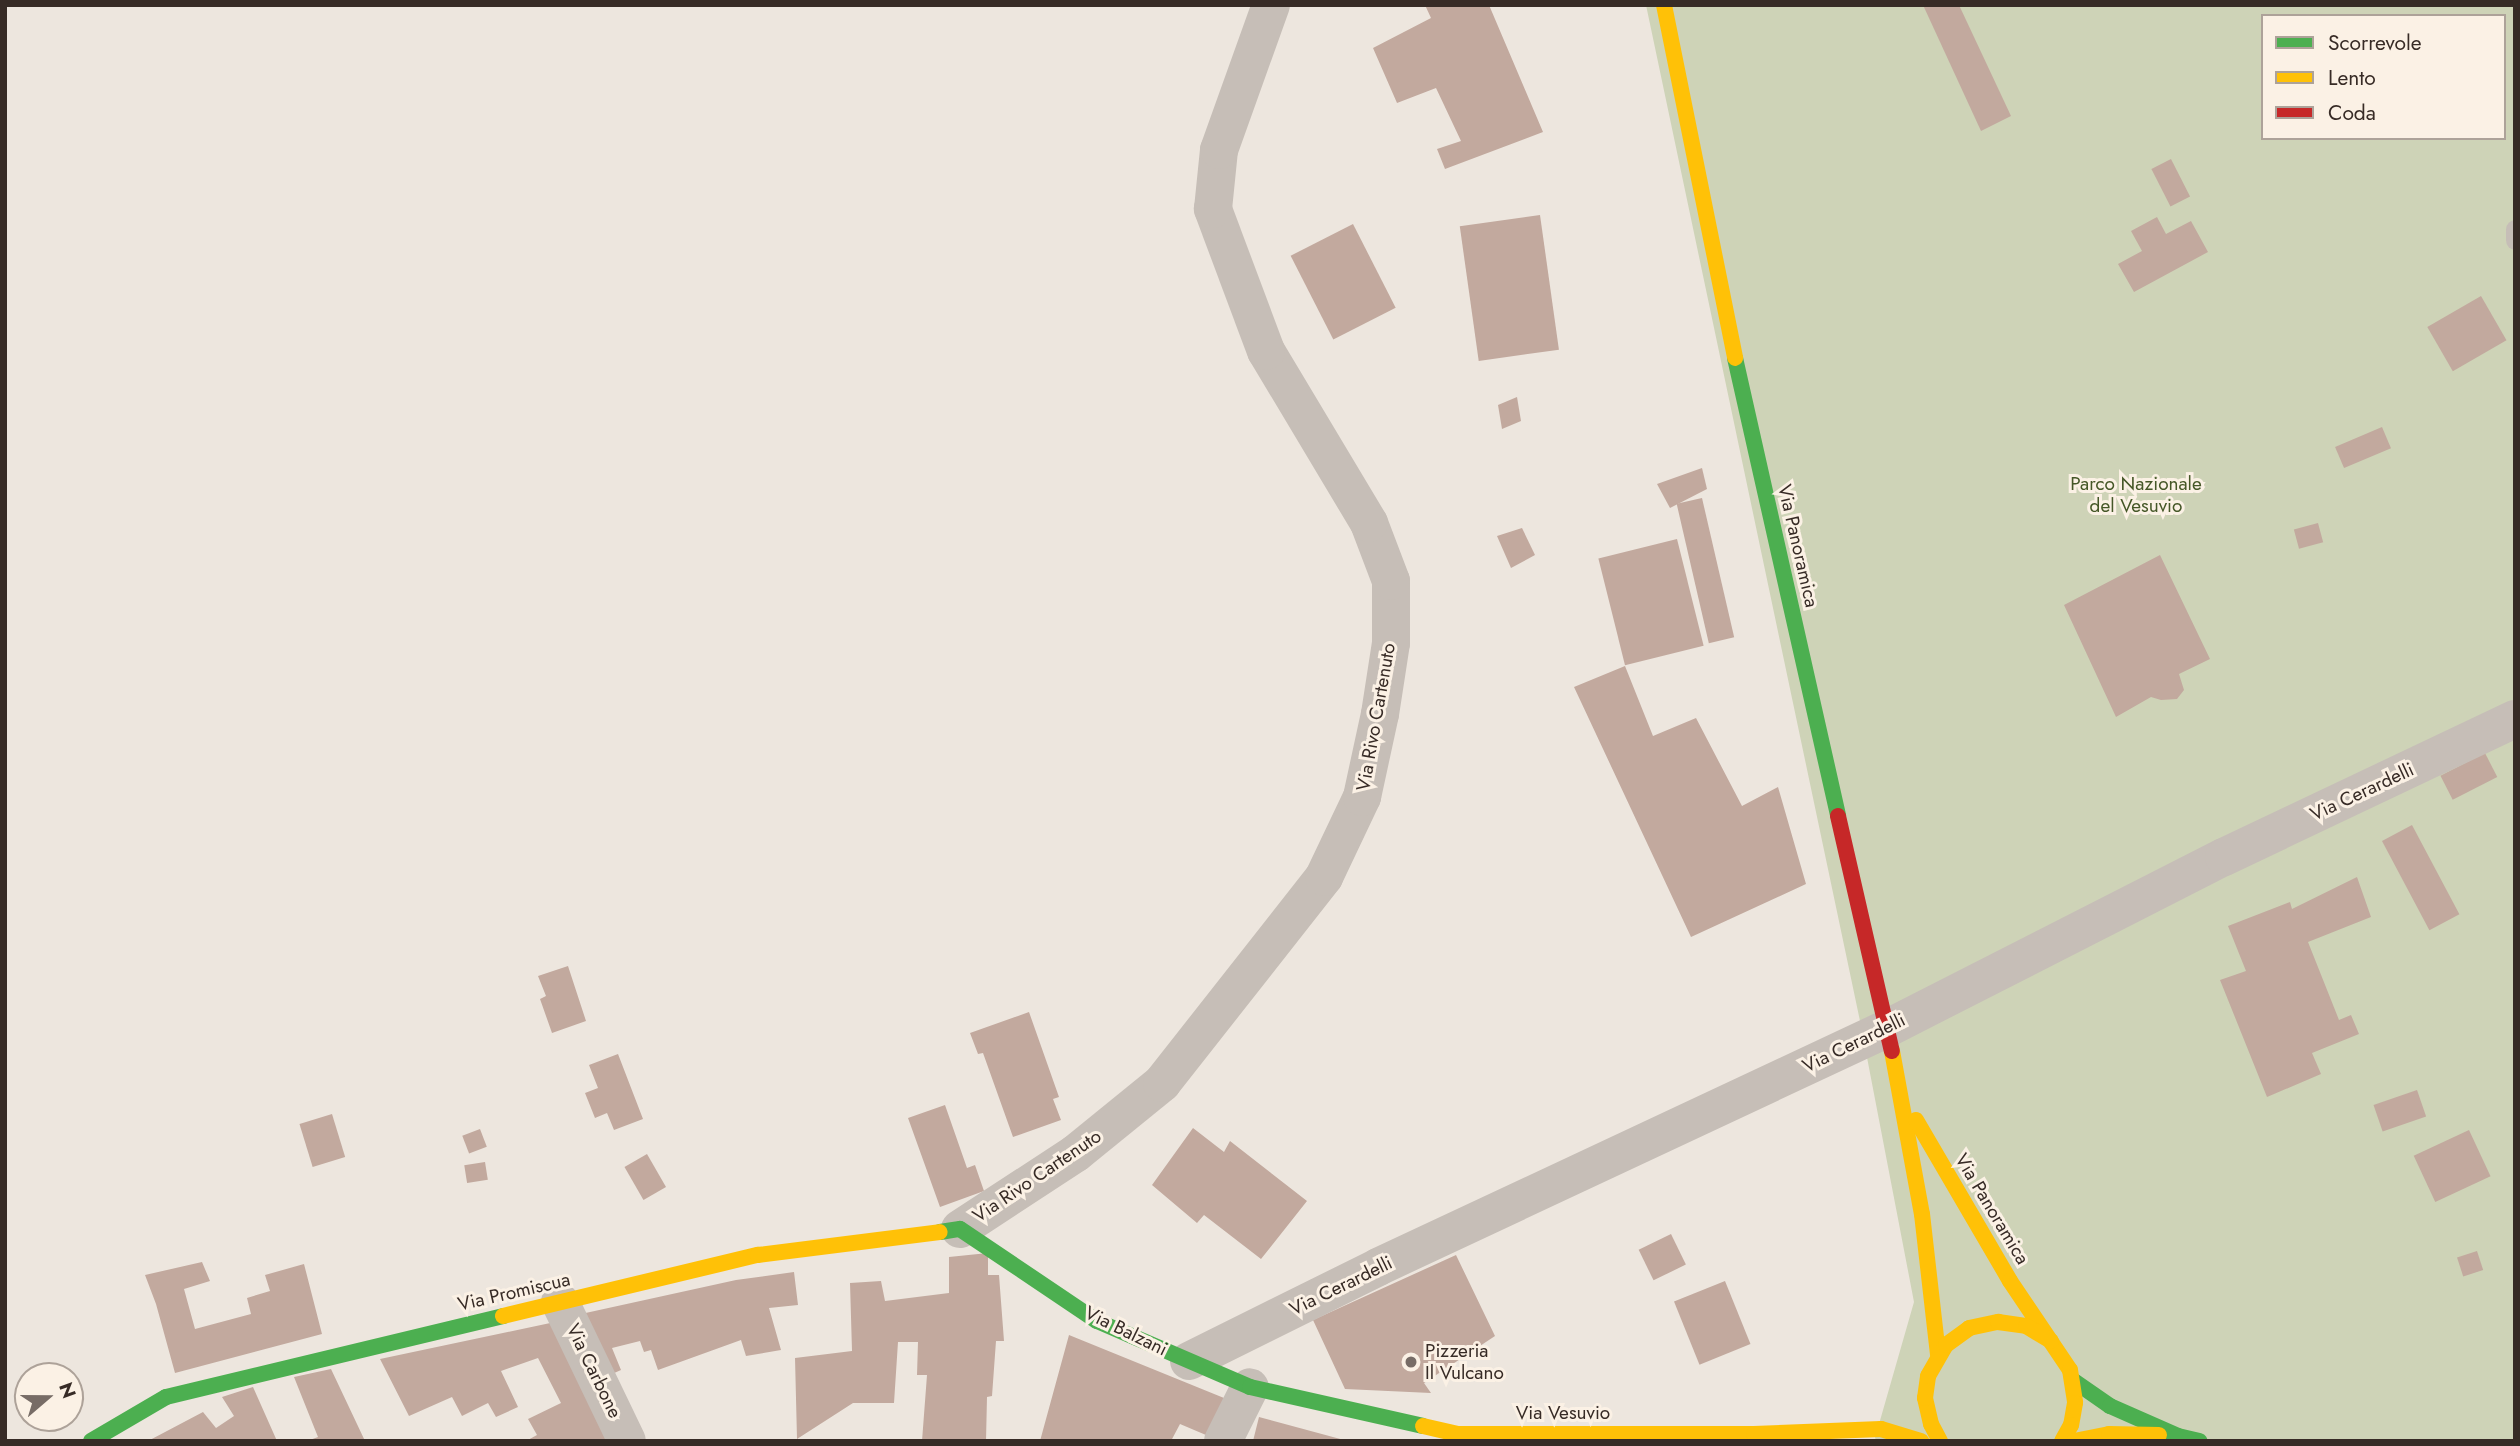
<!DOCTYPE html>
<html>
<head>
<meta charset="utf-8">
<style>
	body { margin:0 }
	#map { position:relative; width:2520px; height:1446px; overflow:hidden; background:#ede6de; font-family:Jost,sans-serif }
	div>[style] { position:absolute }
	.green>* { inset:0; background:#ced3b7 }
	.building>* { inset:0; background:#c2a99e; transform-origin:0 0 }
	.lane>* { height:19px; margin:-9.5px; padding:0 9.5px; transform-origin:9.5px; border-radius:9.5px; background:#c6beb7 }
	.street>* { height:38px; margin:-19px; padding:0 19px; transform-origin:19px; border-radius:19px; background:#c6beb7 }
	.fast>* { height:16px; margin:-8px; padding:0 8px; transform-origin:8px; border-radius:8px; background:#4caf50 }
	.slow>* { height:16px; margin:-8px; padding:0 8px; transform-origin:8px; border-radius:8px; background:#ffc107 }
	.jam>* { height:16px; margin:-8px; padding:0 8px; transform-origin:8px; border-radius:8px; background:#c62828 }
	.dots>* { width:19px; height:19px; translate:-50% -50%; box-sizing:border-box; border:4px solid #fbf1e5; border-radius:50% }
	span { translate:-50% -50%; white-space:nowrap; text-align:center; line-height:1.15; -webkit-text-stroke:6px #fbf1e5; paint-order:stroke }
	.park-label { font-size:19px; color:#455727 }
	.street-label { font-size:19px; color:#372b26 }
	.poi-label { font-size:19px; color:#372b26 }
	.left { translate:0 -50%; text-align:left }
	.frame { position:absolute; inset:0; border:7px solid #372b26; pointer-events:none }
	.legend { position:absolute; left:2261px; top:14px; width:245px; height:126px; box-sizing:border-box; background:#fbf1e5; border:2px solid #ada299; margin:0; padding:9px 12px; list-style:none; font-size:21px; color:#372b26 }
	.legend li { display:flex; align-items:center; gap:14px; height:35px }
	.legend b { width:35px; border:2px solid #ada299 }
	.north { position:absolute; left:14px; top:1362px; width:70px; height:70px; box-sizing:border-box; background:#fbf1e5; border:2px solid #ada299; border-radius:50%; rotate:70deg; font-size:19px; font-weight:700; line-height:28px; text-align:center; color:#372b26 }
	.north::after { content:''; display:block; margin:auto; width:24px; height:32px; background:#776c66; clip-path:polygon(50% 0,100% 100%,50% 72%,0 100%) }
</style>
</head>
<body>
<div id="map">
	<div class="green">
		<div style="clip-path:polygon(evenodd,1646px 5px,2515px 5px,2515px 1441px,1877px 1441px,1875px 1438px,1914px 1302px,1860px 1021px,1646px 5px,2263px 16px,2504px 16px,2504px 138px,2263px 138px,2263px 16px)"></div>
	</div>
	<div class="building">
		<div style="clip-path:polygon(1425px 5px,1489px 5px,1543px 132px,1445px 169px,1437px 149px,1461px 141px,1436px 88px,1397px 103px,1373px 48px,1431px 18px)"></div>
		<div style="clip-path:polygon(1923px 5px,1959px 5px,2011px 116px,1981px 131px)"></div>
		<div style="left:2171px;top:159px;width:42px;height:22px;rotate:63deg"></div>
		<div style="left:1540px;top:215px;width:136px;height:81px;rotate:82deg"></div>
		<div style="clip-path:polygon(2157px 217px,2166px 234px,2191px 221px,2208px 252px,2134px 292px,2118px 264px,2142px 251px,2131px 231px)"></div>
		<div style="left:1353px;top:224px;width:94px;height:70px;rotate:63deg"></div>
		<div style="left:2481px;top:296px;width:51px;height:62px;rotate:60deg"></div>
		<div style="clip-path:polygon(1517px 397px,1521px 421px,1502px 429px,1498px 405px)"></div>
		<div style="left:2382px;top:427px;width:23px;height:51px;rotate:67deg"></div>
		<div style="clip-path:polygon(1702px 468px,1707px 489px,1670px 508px,1657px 484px)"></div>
		<div style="left:1702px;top:498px;width:143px;height:26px;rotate:77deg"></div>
		<div style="left:2318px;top:523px;width:20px;height:25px;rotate:75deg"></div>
		<div style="clip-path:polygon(1522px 528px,1535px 555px,1511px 568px,1497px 536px)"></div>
		<div style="left:1677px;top:539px;width:110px;height:81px;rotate:76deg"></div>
		<div style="clip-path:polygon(2160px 555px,2210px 659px,2179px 674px,2184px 690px,2177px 699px,2161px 700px,2151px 697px,2116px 717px,2064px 605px)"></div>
		<div style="clip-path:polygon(1625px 666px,1653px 736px,1696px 718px,1742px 806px,1778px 787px,1806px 884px,1691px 937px,1574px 687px)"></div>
		<div style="left:2485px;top:753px;width:27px;height:50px;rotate:63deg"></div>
		<div style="left:2412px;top:825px;width:101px;height:34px;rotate:62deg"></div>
		<div style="clip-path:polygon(2357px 877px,2371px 917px,2308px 942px,2339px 1020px,2351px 1015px,2359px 1034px,2312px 1053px,2321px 1074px,2267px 1097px,2220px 980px,2246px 971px,2228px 926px,2290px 902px,2292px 909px)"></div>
		<div style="clip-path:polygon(568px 966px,586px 1021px,552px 1033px,540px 999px,546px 996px,538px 976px)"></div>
		<div style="clip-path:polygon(1029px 1012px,1059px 1097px,1053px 1099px,1061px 1120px,1013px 1137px,983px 1053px,978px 1054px,970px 1033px)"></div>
		<div style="clip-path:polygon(618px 1054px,643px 1119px,614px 1130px,607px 1113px,595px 1118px,585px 1093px,598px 1088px,589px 1065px)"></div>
		<div style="left:2417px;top:1090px;width:28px;height:46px;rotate:71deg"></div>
		<div style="clip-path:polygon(945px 1105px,967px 1168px,975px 1165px,984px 1191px,940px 1207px,908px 1118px)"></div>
		<div style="left:332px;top:1114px;width:45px;height:34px;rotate:73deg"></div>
		<div style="clip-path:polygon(1193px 1128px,1224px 1152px,1230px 1141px,1307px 1201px,1261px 1259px,1204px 1215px,1197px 1223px,1152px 1185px)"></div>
		<div style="left:480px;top:1129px;width:19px;height:19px;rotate:69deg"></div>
		<div style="left:2469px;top:1130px;width:51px;height:61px;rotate:65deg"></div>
		<div style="left:647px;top:1154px;width:38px;height:26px;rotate:60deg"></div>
		<div style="left:485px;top:1162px;width:18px;height:21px;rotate:81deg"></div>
		<div style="left:1671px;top:1234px;width:34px;height:36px;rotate:64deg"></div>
		<div style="left:2477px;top:1251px;width:20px;height:21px;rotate:72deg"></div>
		<div style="clip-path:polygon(988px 1253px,988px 1275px,999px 1275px,1004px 1341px,996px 1341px,992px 1396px,987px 1397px,986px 1441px,922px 1441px,927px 1375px,917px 1375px,918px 1342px,898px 1342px,894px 1403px,853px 1403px,797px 1439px,795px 1358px,852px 1351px,850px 1283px,881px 1281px,885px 1301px,949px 1293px,949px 1257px)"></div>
		<div style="clip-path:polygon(1456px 1255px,1495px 1336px,1424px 1383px,1431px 1393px,1345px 1389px,1313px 1320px)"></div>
		<div style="clip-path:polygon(202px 1262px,210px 1281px,184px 1289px,195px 1329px,251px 1314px,247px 1298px,270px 1291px,265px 1275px,304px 1264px,322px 1334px,175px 1373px,156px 1304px,145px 1275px)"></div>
		<div style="clip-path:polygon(794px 1272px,798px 1305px,769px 1308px,781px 1350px,746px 1356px,741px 1340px,658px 1370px,651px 1350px,644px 1352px,640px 1341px,612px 1348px,621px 1370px,603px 1378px,581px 1314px,736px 1280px)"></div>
		<div style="left:1725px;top:1281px;width:68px;height:55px;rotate:68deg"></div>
		<div style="clip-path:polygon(555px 1322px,617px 1441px,526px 1441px,537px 1435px,528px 1419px,561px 1403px,538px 1358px,501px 1371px,518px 1407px,496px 1417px,488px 1403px,462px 1416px,452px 1397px,409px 1416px,380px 1359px)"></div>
		<div style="clip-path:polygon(1069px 1335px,1224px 1398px,1213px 1438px,1180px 1424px,1171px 1441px,1040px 1441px)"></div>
		<div style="clip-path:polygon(331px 1369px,365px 1441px,307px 1441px,318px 1437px,294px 1377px)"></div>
		<div style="clip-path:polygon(253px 1387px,277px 1441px,148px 1441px,203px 1412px,216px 1428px,234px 1416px,222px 1397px)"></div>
		<div style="clip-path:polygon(1259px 1417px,1344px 1440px,1344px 1441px,1253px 1441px)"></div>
	</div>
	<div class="lane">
		<div style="left:2515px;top:229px;width:11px;rotate:90deg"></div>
	</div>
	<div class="street">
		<div style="left:960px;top:1229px;width:139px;rotate:-33.2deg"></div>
		<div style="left:1076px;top:1153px;width:111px;rotate:-39.1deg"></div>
		<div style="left:1162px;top:1083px;width:262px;rotate:-51.8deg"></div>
		<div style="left:1324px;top:877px;width:89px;rotate:-64.6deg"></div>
		<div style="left:1362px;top:797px;width:85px;rotate:-77.8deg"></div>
		<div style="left:1380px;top:714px;width:72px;rotate:-81.2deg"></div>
		<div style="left:1391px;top:643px;width:62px;rotate:-90deg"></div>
		<div style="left:1391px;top:581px;width:62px;rotate:-110.8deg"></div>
		<div style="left:1369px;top:523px;width:200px;rotate:-120.9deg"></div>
		<div style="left:1266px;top:351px;width:152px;rotate:-110.5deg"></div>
		<div style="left:1213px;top:209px;width:59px;rotate:-84.2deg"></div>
		<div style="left:1219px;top:150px;width:154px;rotate:-70.3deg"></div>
		<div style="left:560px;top:1302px;width:154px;rotate:64.3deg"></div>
		<div style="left:1189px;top:1361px;width:211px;rotate:-26.4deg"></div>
		<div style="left:1378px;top:1267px;width:561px;rotate:-25.1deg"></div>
		<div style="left:1886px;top:1029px;width:379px;rotate:-27deg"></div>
		<div style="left:2224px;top:857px;width:322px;rotate:-25.4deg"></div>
		<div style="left:1223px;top:1441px;width:60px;rotate:-63.4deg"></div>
	</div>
	<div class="fast">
		<div style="left:1735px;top:358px;width:469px;rotate:77.3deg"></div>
		<div style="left:940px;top:1232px;width:20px;rotate:-9deg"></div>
		<div style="left:960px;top:1229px;width:165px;rotate:33.9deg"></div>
		<div style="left:1097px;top:1321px;width:167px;rotate:23.3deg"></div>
		<div style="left:1250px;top:1387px;width:177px;rotate:12.7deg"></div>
		<div style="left:2074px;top:1381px;width:44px;rotate:34.8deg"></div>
		<div style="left:2110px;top:1406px;width:74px;rotate:23.8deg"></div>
		<div style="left:2178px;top:1436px;width:22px;rotate:13deg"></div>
		<div style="left:91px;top:1441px;width:87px;rotate:-30.4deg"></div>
		<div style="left:166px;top:1397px;width:347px;rotate:-13.5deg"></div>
	</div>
	<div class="slow">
		<div style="left:1664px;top:5px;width:360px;rotate:78.6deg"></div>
		<div style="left:1892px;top:1051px;width:166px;rotate:79.6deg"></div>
		<div style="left:1922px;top:1214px;width:142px;rotate:83.5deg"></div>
		<div style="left:1916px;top:1120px;width:186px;rotate:59.7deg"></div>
		<div style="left:2010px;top:1281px;width:107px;rotate:56deg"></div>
		<div style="left:2070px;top:1370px;width:33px;rotate:81deg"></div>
		<div style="left:2075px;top:1403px;width:22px;rotate:100deg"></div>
		<div style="left:2071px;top:1425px;width:18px;rotate:119deg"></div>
		<div style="left:503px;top:1316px;width:262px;rotate:-13.5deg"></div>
		<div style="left:758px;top:1255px;width:183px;rotate:-7.2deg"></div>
		<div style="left:1423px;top:1426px;width:36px;rotate:13deg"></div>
		<div style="left:1458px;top:1434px;width:296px"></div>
		<div style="left:1754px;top:1434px;width:127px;rotate:-2.3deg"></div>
		<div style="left:1881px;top:1429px;width:42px;rotate:16.7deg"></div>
		<div style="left:1940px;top:1441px;width:19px;rotate:-118deg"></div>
		<div style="left:1931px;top:1424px;width:27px;rotate:-103deg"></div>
		<div style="left:1925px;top:1398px;width:22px;rotate:-82deg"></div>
		<div style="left:1928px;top:1376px;width:36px;rotate:-60deg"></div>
		<div style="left:1946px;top:1345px;width:29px;rotate:-36deg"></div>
		<div style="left:1969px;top:1328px;width:30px;rotate:-12deg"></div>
		<div style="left:1998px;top:1322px;width:28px;rotate:8deg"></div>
		<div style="left:2026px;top:1326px;width:29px;rotate:31deg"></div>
		<div style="left:2074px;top:1441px;width:36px;rotate:-11deg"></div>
		<div style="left:2109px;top:1434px;width:50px;rotate:1.1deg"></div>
	</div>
	<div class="jam">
		<div style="left:1838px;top:816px;width:241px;rotate:77.1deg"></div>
	</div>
	<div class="dots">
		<div style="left:1411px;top:1362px;background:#776c66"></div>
	</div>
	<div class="park-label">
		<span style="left:2136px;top:495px">Parco Nazionale<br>del Vesuvio</span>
	</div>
	<div class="street-label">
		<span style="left:1798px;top:546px;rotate:77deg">Via Panoramica</span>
		<span style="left:1376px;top:717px;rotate:-80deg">Via Rivo Cartenuto</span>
		<span style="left:2362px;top:792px;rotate:-25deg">Via Cerardelli</span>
		<span style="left:1854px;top:1043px;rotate:-26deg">Via Cerardelli</span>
		<span style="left:1037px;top:1176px;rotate:-34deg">Via Rivo Cartenuto</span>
		<span style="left:1992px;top:1209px;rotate:59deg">Via Panoramica</span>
		<span style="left:1341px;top:1286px;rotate:-26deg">Via Cerardelli</span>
		<span style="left:514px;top:1292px;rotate:-13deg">Via Promiscua</span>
		<span style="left:1126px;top:1331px;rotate:26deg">Via Balzani</span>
		<span style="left:594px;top:1371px;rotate:64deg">Via Carbone</span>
		<span style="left:1563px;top:1413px">Via Vesuvio</span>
	</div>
	<div class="poi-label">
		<span class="left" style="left:1425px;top:1362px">Pizzeria<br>Il Vulcano</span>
	</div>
	<div class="frame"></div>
	<ul class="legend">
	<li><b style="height:9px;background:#4caf50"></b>Scorrevole</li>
	<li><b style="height:9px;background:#ffc107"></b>Lento</li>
	<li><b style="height:9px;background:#c62828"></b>Coda</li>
	</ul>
	<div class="north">N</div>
</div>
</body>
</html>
